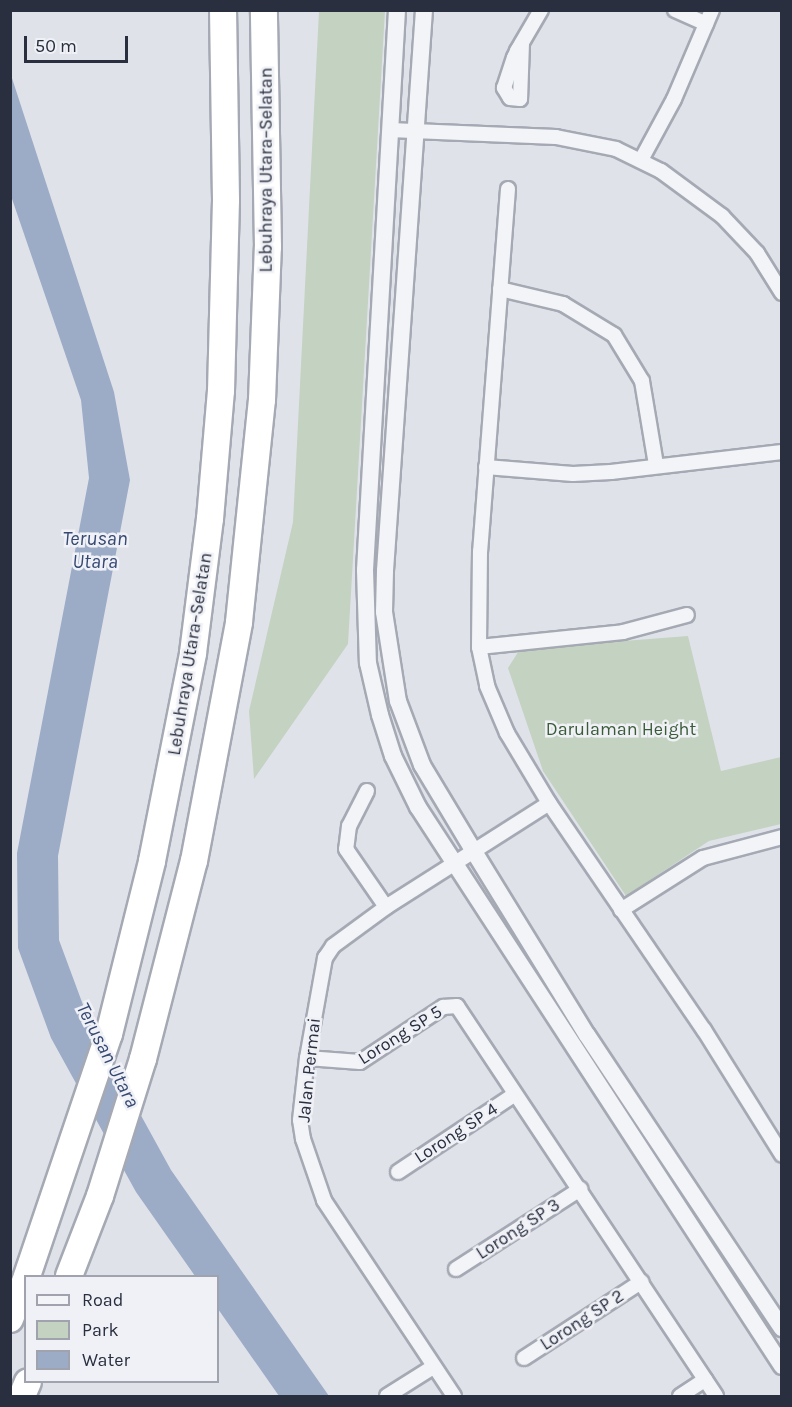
<!DOCTYPE html>
<html>
<head>
<meta charset="utf-8">
<style>
	body { margin:0 }
	#map { position:relative; width:792px; height:1407px; overflow:hidden; background:#e0e2e9; font-family:Karla,sans-serif }
	div>[style] { position:absolute }
	.green>* { inset:0; background:#c4d2c2 }
	.water>* { inset:0; background:#9cacc7 }
	.roads { filter:drop-shadow(2px 0 #a5a9b3) drop-shadow(-2px 0 #a5a9b3) drop-shadow(0 2px #a5a9b3) drop-shadow(0 -2px #a5a9b3) }
	.minor>* { height:14px; margin:-7px; padding:0 7px; transform-origin:7px; border-radius:7px; background:#f3f4f7 }
	.tertiary>* { height:16px; margin:-8px; padding:0 8px; transform-origin:8px; border-radius:8px; background:#f3f4f7 }
	.motorway>* { height:26px; margin:-13px; padding:0 13px; transform-origin:13px; border-radius:13px; background:#fff }
	span { translate:-50% -50%; white-space:nowrap; text-align:center; line-height:1.15; -webkit-text-stroke:5px #f0f1f6; paint-order:stroke }
	.street-label { font-size:18px; color:#292f3f }
	.park-label { font-size:18px; color:#395b37 }
	.water-label { font-size:20px; color:#354872; font-style:italic }
	.frame { position:absolute; inset:0; border:12px solid #292f3f; pointer-events:none }
	.legend { position:absolute; left:24px; top:1275px; width:195px; height:108px; box-sizing:border-box; background:#f0f1f6; border:2px solid #a0a3ad; margin:0; padding:8px 10px; list-style:none; font-size:18px; color:#292f3f }
	.legend li { display:flex; align-items:center; gap:12px; height:30px }
	.legend b { width:30px; border:2px solid #a0a3ad }
	.scale { position:absolute; left:24px; top:36px; width:104px; height:27px; box-sizing:border-box; border:3px solid #292f3f; border-top:0; padding-left:8px; font-size:18px; line-height:21px; white-space:nowrap; color:#292f3f; -webkit-text-stroke:4px #f0f1f6; paint-order:stroke }
</style>
</head>
<body>
<div id="map">
	<div class="green">
		<div style="clip-path:polygon(319px 11px,385px 11px,348px 644px,254px 779px,249px 711px,293px 522px)"></div>
		<div style="clip-path:polygon(688px 636px,721px 771px,781px 757px,781px 824px,709px 841px,626px 896px,543px 771px,508px 668px,520px 649px)"></div>
	</div>
	<div class="water">
		<div style="clip-path:polygon(10px 72px,114px 392px,130px 480px,58px 856px,59px 940px,89px 1021px,171px 1170px,329px 1396px,279px 1396px,218px 1309px,218px 1276px,195px 1276px,136px 1192px,51px 1038px,18px 948px,17px 853px,89px 478px,81px 400px,11px 196px)"></div>
	</div>
	<div class="roads">
		<div class="minor">
			<div style="left:675px;top:10px;width:34px;rotate:24deg"></div>
			<div style="left:522px;top:43px;width:56px;rotate:92deg"></div>
			<div style="left:520px;top:99px;width:10px;rotate:-174deg"></div>
			<div style="left:510px;top:98px;width:12px;rotate:-121deg"></div>
			<div style="left:504px;top:88px;width:32px;rotate:-72deg"></div>
			<div style="left:514px;top:58px;width:8px;rotate:-67deg"></div>
			<div style="left:517px;top:51px;width:48px;rotate:-59.7deg"></div>
			<div style="left:390px;top:130px;width:166px;rotate:2.4deg"></div>
			<div style="left:556px;top:137px;width:61px;rotate:11.3deg"></div>
			<div style="left:616px;top:149px;width:50px;rotate:26.1deg"></div>
			<div style="left:661px;top:171px;width:76px;rotate:36.4deg"></div>
			<div style="left:722px;top:216px;width:51px;rotate:46.6deg"></div>
			<div style="left:757px;top:253px;width:47px;rotate:58deg"></div>
			<div style="left:641px;top:160px;width:69px;rotate:-61.6deg"></div>
			<div style="left:674px;top:99px;width:97px;rotate:-66.9deg"></div>
			<div style="left:508px;top:189px;width:363px;rotate:94.4deg"></div>
			<div style="left:480px;top:551px;width:96px;rotate:90.6deg"></div>
			<div style="left:479px;top:647px;width:40px;rotate:78deg"></div>
			<div style="left:487px;top:686px;width:51px;rotate:66.9deg"></div>
			<div style="left:507px;top:733px;width:82px;rotate:59deg"></div>
			<div style="left:500px;top:289px;width:65px;rotate:13.4deg"></div>
			<div style="left:563px;top:304px;width:60px;rotate:31.3deg"></div>
			<div style="left:614px;top:335px;width:54px;rotate:58.7deg"></div>
			<div style="left:642px;top:381px;width:85px;rotate:80.5deg"></div>
			<div style="left:486px;top:467px;width:87px;rotate:4.6deg"></div>
			<div style="left:573px;top:474px;width:38px;rotate:-3deg"></div>
			<div style="left:611px;top:472px;width:172px;rotate:-6.7deg"></div>
			<div style="left:479px;top:647px;width:145px;rotate:-5.9deg"></div>
			<div style="left:623px;top:632px;width:66px;rotate:-14.9deg"></div>
			<div style="left:367px;top:791px;width:39px;rotate:117deg"></div>
			<div style="left:349px;top:826px;width:23px;rotate:97deg"></div>
			<div style="left:346px;top:849px;width:70px;rotate:55.4deg"></div>
			<div style="left:621px;top:910px;width:97px;rotate:-32.4deg"></div>
			<div style="left:703px;top:858px;width:82px;rotate:-14.9deg"></div>
			<div style="left:307px;top:1058px;width:53px;rotate:4.3deg"></div>
			<div style="left:360px;top:1062px;width:100px;rotate:-33.5deg"></div>
			<div style="left:443px;top:1007px;width:14px;rotate:-4deg"></div>
			<div style="left:457px;top:1006px;width:468px;rotate:56.4deg"></div>
			<div style="left:398px;top:1172px;width:139px;rotate:-33.6deg"></div>
			<div style="left:456px;top:1269px;width:148px;rotate:-32.8deg"></div>
			<div style="left:524px;top:1358px;width:140px;rotate:-33deg"></div>
			<div style="left:387px;top:1396px;width:54px;rotate:-32.2deg"></div>
			<div style="left:454px;top:1396px;width:235px;rotate:-123.6deg"></div>
			<div style="left:324px;top:1200px;width:65px;rotate:-109deg"></div>
			<div style="left:303px;top:1139px;width:19px;rotate:-99deg"></div>
			<div style="left:300px;top:1120px;width:62px;rotate:-83.6deg"></div>
			<div style="left:307px;top:1058px;width:102px;rotate:-79.8deg"></div>
			<div style="left:325px;top:958px;width:14px;rotate:-56deg"></div>
			<div style="left:333px;top:946px;width:66px;rotate:-36.3deg"></div>
			<div style="left:386px;top:907px;width:193px;rotate:-32.5deg"></div>
			<div style="left:549px;top:803px;width:275px;rotate:55.7deg"></div>
			<div style="left:704px;top:1030px;width:147px;rotate:58deg"></div>
			<div style="left:680px;top:1396px;width:30px;rotate:-33deg"></div>
		</div>
		<div class="tertiary">
			<div style="left:397px;top:10px;width:561px;rotate:93.27deg"></div>
			<div style="left:365px;top:570px;width:93px;rotate:88.2deg"></div>
			<div style="left:368px;top:663px;width:53px;rotate:77deg"></div>
			<div style="left:380px;top:715px;width:43px;rotate:72.4deg"></div>
			<div style="left:393px;top:756px;width:57px;rotate:63.9deg"></div>
			<div style="left:418px;top:807px;width:667px;rotate:56.93deg"></div>
			<div style="left:424px;top:10px;width:562px;rotate:93.98deg"></div>
			<div style="left:385px;top:571px;width:41px;rotate:91.4deg"></div>
			<div style="left:384px;top:612px;width:90px;rotate:81.1deg"></div>
			<div style="left:398px;top:701px;width:68px;rotate:69.4deg"></div>
			<div style="left:422px;top:765px;width:99px;rotate:59deg"></div>
			<div style="left:473px;top:850px;width:217px;rotate:58.4deg"></div>
			<div style="left:587px;top:1035px;width:352px;rotate:56.4deg"></div>
		</div>
		<div class="motorway">
			<div style="left:27px;top:1276px;width:256px;rotate:-71.3deg"></div>
			<div style="left:109px;top:1034px;width:178px;rotate:-76deg"></div>
			<div style="left:152px;top:861px;width:212px;rotate:-78.8deg"></div>
			<div style="left:193px;top:653px;width:135px;rotate:-82.8deg"></div>
			<div style="left:210px;top:519px;width:128px;rotate:-85.1deg"></div>
			<div style="left:221px;top:391px;width:191px;rotate:-88.5deg"></div>
			<div style="left:226px;top:200px;width:190px;rotate:-90.9deg"></div>
			<div style="left:69px;top:1276px;width:86px;rotate:-68.8deg"></div>
			<div style="left:100px;top:1196px;width:144px;rotate:-72.6deg"></div>
			<div style="left:143px;top:1059px;width:204px;rotate:-75.6deg"></div>
			<div style="left:194px;top:861px;width:243px;rotate:-79.3deg"></div>
			<div style="left:239px;top:622px;width:223px;rotate:-84.1deg"></div>
			<div style="left:262px;top:400px;width:153px;rotate:-87.8deg"></div>
			<div style="left:268px;top:247px;width:237px;rotate:-91deg"></div>
			<div style="left:10px;top:1319px;width:43px;rotate:-68.2deg"></div>
			<div style="left:22px;top:1396px;width:15px;rotate:-67deg"></div>
		</div>
	</div>
	<div class="street-label">
		<span style="left:266px;top:170px;rotate:-90deg">Lebuhraya Utara–Selatan</span>
		<span style="left:190px;top:654px;rotate:-81deg">Lebuhraya Utara–Selatan</span>
		<span style="left:400px;top:1035px;rotate:-32deg">Lorong SP 5</span>
		<span style="left:309px;top:1070px;rotate:-84deg">Jalan Permai</span>
		<span style="left:456px;top:1133px;rotate:-33deg">Lorong SP 4</span>
		<span style="left:518px;top:1229px;rotate:-33deg">Lorong SP 3</span>
		<span style="left:582px;top:1320px;rotate:-33deg">Lorong SP 2</span>
	</div>
	<div class="park-label">
		<span style="left:621px;top:729px">Darulaman Height</span>
	</div>
	<div class="water-label">
		<span style="left:95px;top:550px">Terusan<br>Utara</span>
		<span style="left:108px;top:1055px;rotate:63deg">Terusan Utara</span>
	</div>
	<div class="frame"></div>
	<ul class="legend">
	<li><b style="height:8px;background:#f3f4f7"></b>Road</li>
	<li><b style="height:16px;background:#c4d2c2"></b>Park</li>
	<li><b style="height:16px;background:#9cacc7"></b>Water</li>
	</ul>
	<div class="scale">50 m</div>
</div>
</body>
</html>
